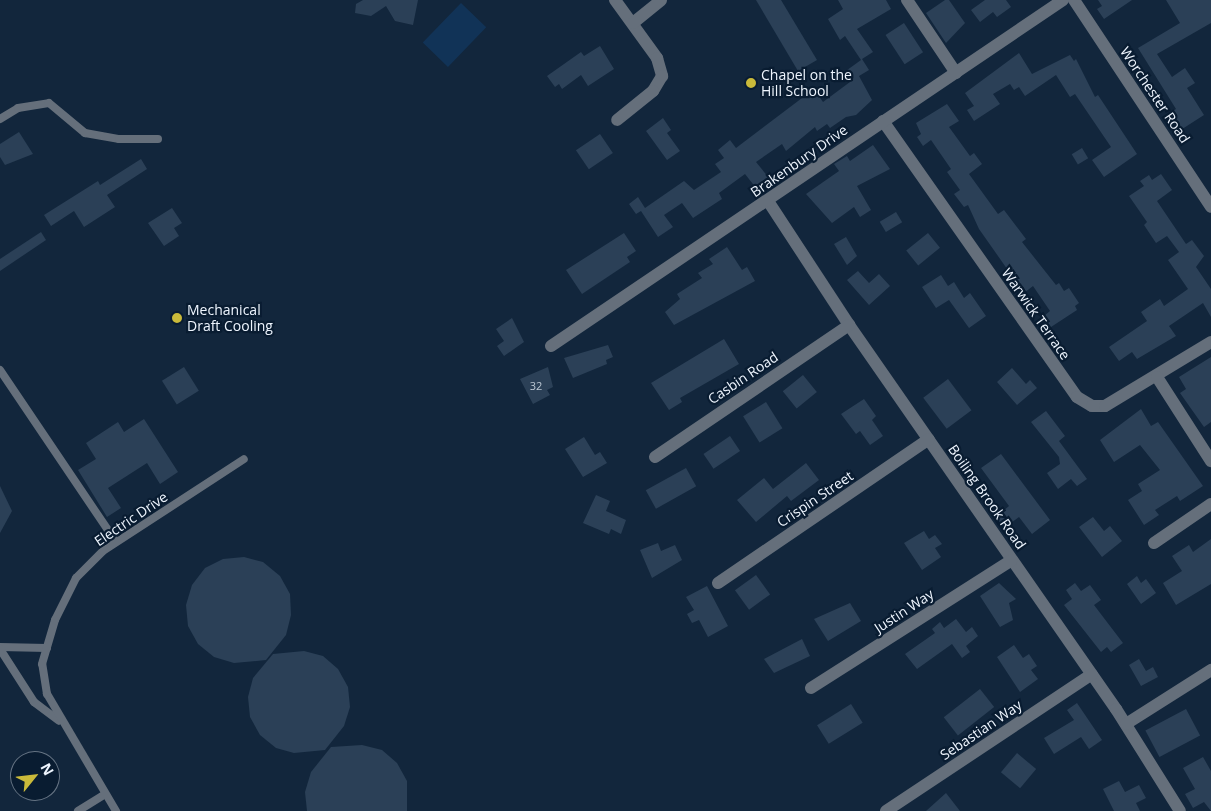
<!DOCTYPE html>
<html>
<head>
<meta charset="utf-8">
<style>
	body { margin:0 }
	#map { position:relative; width:1211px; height:811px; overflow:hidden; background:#12263c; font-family:"Open Sans",sans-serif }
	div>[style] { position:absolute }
	.green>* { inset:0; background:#113357; transform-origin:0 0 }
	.building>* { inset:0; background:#2b4057; transform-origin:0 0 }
	.lane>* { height:8px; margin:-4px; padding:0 4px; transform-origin:4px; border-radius:4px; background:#656f7b }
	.street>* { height:12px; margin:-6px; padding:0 6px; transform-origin:6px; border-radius:6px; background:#656f7b }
	.dots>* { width:14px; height:14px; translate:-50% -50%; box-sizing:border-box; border:2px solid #091c31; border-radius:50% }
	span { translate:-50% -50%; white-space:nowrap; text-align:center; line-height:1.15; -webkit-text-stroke:4.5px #091c31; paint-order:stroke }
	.number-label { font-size:11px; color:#bdc8d4 }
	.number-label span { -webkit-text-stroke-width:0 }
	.poi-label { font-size:14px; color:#eef5fe }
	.left { translate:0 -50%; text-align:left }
	.street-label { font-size:14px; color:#eef5fe }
	.north { position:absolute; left:10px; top:751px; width:50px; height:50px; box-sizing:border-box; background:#091c31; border:1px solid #657383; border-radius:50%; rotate:61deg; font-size:14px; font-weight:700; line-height:20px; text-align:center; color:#eef5fe }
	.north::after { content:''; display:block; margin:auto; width:18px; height:22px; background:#caba3a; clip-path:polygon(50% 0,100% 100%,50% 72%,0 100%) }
</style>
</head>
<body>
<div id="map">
	<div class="green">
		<div style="left:461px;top:3px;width:35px;height:55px;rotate:44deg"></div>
	</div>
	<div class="building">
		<div style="clip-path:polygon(363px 0,418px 0,413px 25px,395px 21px,386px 6px,371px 16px,355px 13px,356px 4px)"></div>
		<div style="clip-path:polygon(756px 0,781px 0,817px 60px,798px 71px)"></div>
		<div style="clip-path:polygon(838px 0,886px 0,891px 9px,857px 29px,873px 52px,862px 59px,869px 70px,859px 76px,872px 100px,856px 115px,846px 117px,830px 128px,827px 124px,817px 131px,815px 127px,786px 151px,782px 144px,756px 162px,769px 178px,756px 188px,745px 174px,719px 193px,722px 199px,693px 218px,682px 203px,664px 215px,673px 227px,658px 237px,641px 211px,636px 214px,629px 204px,638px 197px,645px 208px,684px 181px,694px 190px,721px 172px,715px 164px,724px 158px,718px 150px,730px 140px,736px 148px,806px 95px,816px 92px,823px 102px,850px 82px,843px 73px,861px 60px,845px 36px,840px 40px,828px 19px,843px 9px)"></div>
		<div style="clip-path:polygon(945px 0,949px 0,965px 23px,946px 43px,926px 13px)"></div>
		<div style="clip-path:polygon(985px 0,1006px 0,1011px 7px,997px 17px,993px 12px,980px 22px,971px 10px)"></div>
		<div style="clip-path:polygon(1098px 0,1132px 0,1104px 19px,1097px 9px,1102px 6px)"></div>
		<div style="clip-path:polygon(1166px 0,1211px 0,1211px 23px,1157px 54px,1172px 77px,1185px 68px,1195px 83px,1187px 88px,1204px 115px,1176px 133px,1165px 116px,1176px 109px,1138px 48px,1180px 23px)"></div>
		<div style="left:904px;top:23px;width:35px;height:22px;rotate:57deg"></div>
		<div style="clip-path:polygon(600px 46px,614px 69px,588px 86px,581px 75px,562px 89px,559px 84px,555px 87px,547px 76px,581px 52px,584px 56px)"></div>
		<div style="clip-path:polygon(1019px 53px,1032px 74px,1070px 55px,1074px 61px,1076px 59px,1095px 97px,1098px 95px,1137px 154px,1104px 177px,1092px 160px,1111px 147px,1075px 94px,1070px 97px,1056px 75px,1025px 96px,1019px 87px,1014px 90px,1010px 84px,993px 94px,1000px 104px,974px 121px,967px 110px,974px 106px,965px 93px)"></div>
		<div style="clip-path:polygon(947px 104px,959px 121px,949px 127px,970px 156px,974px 153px,982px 164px,969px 174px,998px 214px,1004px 210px,1026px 239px,1022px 242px,1056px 285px,1059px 283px,1064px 291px,1069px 288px,1079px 303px,1075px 306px,1077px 310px,1051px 327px,1044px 316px,1050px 311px,1033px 286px,1024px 293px,979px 229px,968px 205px,964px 207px,954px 194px,960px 190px,947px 172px,951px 169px,931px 140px,923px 146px,917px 137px,921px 134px,916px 123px)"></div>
		<div style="clip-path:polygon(663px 118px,671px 130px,667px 133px,680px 151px,667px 160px,646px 131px)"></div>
		<div style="clip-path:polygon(19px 132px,33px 154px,5px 165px,0 157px,0 144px)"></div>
		<div style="left:600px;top:134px;width:23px;height:29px;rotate:56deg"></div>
		<div style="clip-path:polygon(873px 145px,890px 169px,857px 186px,871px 210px,860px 217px,854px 207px,832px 223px,806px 194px,839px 171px,834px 164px,847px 156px,850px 161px)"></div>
		<div style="left:1082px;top:148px;width:12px;height:12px;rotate:59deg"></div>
		<div style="clip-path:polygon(141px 159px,147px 169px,107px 195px,115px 207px,84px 227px,74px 211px,51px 226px,44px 215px,98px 181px,100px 185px)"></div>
		<div style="clip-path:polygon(1161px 174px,1172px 190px,1157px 201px,1186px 244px,1192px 240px,1204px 256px,1196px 267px,1211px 289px,1211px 317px,1203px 303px,1169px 326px,1176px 336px,1137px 359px,1132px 352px,1119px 361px,1109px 347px,1147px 321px,1141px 312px,1160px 299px,1164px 306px,1188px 289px,1168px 260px,1179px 252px,1167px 236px,1156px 243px,1144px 225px,1147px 222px,1129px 196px,1144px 186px,1140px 181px,1149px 175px,1152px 180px)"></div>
		<div style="clip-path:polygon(172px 208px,182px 223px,174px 228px,179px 236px,164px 246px,148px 223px)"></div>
		<div style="left:896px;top:212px;width:12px;height:19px;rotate:59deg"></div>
		<div style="clip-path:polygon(41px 232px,46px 240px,0 271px,0 259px)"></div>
		<div style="clip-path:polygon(624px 233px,636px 251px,627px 257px,630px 262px,582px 294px,566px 270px)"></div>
		<div style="left:928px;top:233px;width:19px;height:28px;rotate:51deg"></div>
		<div style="clip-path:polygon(846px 237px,857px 256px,847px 265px,834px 244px)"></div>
		<div style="clip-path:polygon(727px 247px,742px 270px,747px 267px,755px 281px,674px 325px,665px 312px,680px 299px,677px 294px,702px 278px,698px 273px,713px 264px,709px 259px)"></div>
		<div style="clip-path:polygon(858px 271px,869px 283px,879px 274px,890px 286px,869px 305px,847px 280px)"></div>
		<div style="clip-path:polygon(941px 275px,948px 286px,954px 282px,964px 298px,970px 293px,986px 316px,969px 328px,949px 300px,936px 308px,922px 287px)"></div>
		<div style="clip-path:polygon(512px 318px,524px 342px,504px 356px,497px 346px,504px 341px,496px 329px)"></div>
		<div style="clip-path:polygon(724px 339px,739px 364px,680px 398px,682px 402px,669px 410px,651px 383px)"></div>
		<div style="clip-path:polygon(608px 345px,613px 357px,606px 360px,607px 364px,573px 378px,564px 358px)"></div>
		<div style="clip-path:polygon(1211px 357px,1211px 422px,1204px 427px,1180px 393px,1186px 389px,1179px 377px)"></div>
		<div style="left:184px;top:367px;width:28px;height:26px;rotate:58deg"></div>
		<div style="clip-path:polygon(548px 367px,553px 387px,547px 390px,550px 395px,533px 404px,520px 379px)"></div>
		<div style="clip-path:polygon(1012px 368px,1026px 384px,1030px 380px,1037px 388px,1017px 405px,997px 382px)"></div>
		<div style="left:803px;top:375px;width:22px;height:26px;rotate:51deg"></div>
		<div style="left:948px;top:379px;width:39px;height:31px;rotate:53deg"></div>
		<div style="clip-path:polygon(864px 399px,876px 416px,872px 420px,883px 436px,870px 445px,860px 431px,856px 434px,841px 414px)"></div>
		<div style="left:766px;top:402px;width:31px;height:27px;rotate:58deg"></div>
		<div style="clip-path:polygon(1141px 409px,1151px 426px,1158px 422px,1203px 486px,1180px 501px,1177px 496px,1155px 510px,1159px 515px,1144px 525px,1128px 500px,1142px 491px,1138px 484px,1160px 470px,1140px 445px,1114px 462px,1100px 440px)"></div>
		<div style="clip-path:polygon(1046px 411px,1065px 436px,1059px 441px,1087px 479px,1077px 486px,1071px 479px,1058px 489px,1047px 473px,1060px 464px,1059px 457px,1031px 422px)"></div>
		<div style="clip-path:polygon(144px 419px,178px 472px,160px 484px,147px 463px,108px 488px,121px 508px,107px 517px,78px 470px,96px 459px,86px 443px,118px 422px,124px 432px)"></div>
		<div style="left:730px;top:436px;width:18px;height:32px;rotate:56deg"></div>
		<div style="clip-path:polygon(584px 437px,595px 455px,600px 452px,607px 463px,583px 477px,565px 449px)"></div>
		<div style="clip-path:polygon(1001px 454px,1050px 520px,1032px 534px,1019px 517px,1004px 528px,996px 517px,1009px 506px,981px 468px)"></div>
		<div style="clip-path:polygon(806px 463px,819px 480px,791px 501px,787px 496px,756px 522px,737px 500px,764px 478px,773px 489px)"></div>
		<div style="left:686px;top:468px;width:21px;height:46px;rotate:61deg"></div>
		<div style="clip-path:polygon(0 486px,12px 511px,0 533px)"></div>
		<div style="clip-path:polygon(596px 495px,610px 501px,606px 511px,626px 520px,621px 534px,611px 529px,609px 534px,583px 523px)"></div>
		<div style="clip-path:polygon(1093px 517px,1104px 531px,1110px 526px,1122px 541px,1102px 557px,1079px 527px)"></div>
		<div style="clip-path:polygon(924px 531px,929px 539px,935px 535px,942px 544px,935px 548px,941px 557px,922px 570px,904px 543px)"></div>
		<div style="clip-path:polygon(1211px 539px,1211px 584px,1176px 605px,1163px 583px,1182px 571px,1172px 556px,1189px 545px,1193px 552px)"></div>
		<div style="clip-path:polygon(658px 543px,661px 551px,675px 545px,682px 560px,652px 578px,640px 550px)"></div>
		<div style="clip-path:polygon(244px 557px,263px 562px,280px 576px,290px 594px,291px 615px,286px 635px,266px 660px,234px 663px,214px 657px,198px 644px,188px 626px,186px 605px,192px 585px,205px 568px,223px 559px)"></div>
		<div style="left:756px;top:575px;width:24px;height:26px;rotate:54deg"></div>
		<div style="clip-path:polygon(1137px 576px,1141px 583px,1146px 579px,1156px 593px,1141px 604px,1127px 584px)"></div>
		<div style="clip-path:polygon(999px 583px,1016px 599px,1009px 603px,1013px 620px,1000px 627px,980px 596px)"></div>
		<div style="clip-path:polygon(1075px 583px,1081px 591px,1090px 585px,1101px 600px,1094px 605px,1123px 643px,1111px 652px,1107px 647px,1101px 652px,1064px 605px,1072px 599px,1066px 590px)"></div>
		<div style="clip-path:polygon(707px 586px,728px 626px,708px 637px,699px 620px,692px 623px,687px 614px,694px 610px,686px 597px)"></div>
		<div style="clip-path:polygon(850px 603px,861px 621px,828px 641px,814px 619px)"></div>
		<div style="clip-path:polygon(956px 619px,966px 632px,972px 627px,978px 636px,966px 646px,970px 652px,962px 658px,952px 644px,917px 669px,905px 654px,935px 633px,932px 629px,940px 622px,944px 628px)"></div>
		<div style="clip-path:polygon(802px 639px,810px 656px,774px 673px,764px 659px)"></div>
		<div style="clip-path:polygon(1014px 645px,1023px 658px,1029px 654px,1037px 666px,1031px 670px,1038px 679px,1020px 692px,997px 657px)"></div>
		<div style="clip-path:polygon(304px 651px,323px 656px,338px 669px,348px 687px,350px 707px,344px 726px,325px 750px,294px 753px,276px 748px,260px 735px,250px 717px,248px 697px,253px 678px,273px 654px)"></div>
		<div style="clip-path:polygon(1139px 659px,1146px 671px,1153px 667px,1158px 677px,1141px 686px,1129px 665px)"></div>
		<div style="left:980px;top:689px;width:23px;height:46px;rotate:52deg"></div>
		<div style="clip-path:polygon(1077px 703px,1102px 740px,1089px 749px,1081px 737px,1054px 754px,1044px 738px,1074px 720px,1067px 710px)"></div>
		<div style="left:851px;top:704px;width:22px;height:40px;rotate:58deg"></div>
		<div style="left:1186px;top:709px;width:30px;height:46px;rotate:62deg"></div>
		<div style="clip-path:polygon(362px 745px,382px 750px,397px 763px,407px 781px,407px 811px,307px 811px,305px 792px,311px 772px,331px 747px)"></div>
		<div style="left:1017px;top:753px;width:25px;height:25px;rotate:40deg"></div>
		<div style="clip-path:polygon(1203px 757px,1211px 771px,1211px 811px,1204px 802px,1193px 808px,1185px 794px,1195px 789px,1183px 768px)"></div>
		<div style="clip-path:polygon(1119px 781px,1125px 792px,1139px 785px,1146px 798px,1136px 803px,1140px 811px,1114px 811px,1103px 789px)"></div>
		<div style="clip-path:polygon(946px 793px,960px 811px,926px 811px)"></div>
	</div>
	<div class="lane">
		<div style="left:0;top:119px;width:21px;rotate:-31deg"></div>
		<div style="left:18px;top:108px;width:31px;rotate:-9deg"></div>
		<div style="left:49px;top:103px;width:47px;rotate:39.8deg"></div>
		<div style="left:85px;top:133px;width:35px;rotate:10deg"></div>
		<div style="left:119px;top:139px;width:39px"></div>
		<div style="left:0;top:370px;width:207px;rotate:56deg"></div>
		<div style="left:0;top:647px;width:47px;rotate:1.2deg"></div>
		<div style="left:0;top:649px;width:63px;rotate:57.3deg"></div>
		<div style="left:34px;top:702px;width:31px;rotate:37deg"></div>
		<div style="left:78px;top:811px;width:32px;rotate:-32deg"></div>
		<div style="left:116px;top:811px;width:136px;rotate:-120.5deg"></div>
		<div style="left:47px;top:694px;width:30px;rotate:-99deg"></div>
		<div style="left:42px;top:664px;width:46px;rotate:-73.5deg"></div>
		<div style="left:55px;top:620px;width:47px;rotate:-63.4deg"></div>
		<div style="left:76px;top:578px;width:38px;rotate:-45deg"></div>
		<div style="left:103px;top:551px;width:168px;rotate:-33.1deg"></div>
	</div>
	<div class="street">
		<div style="left:615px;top:0;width:72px;rotate:54.1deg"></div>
		<div style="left:657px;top:58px;width:19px;rotate:74deg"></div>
		<div style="left:662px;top:76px;width:17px;rotate:121deg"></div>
		<div style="left:653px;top:91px;width:46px;rotate:141.1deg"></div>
		<div style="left:907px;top:0;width:88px;rotate:56.1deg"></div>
		<div style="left:1074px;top:0;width:248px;rotate:56.5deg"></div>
		<div style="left:633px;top:23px;width:36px;rotate:-39deg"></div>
		<div style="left:883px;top:121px;width:337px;rotate:54.9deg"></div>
		<div style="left:1077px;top:397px;width:17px;rotate:31deg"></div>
		<div style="left:1092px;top:406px;width:13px"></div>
		<div style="left:1105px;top:406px;width:124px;rotate:-31.1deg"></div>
		<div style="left:768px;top:201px;width:148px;rotate:56.8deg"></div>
		<div style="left:849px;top:325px;width:468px;rotate:55.2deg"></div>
		<div style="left:1116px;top:709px;width:120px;rotate:57.9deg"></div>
		<div style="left:551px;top:346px;width:618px;rotate:-34.05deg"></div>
		<div style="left:1157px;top:377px;width:100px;rotate:57.3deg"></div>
		<div style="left:655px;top:457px;width:235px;rotate:-34.2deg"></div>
		<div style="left:1154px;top:543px;width:69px;rotate:-34.4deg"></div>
		<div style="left:718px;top:583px;width:255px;rotate:-34.3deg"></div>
		<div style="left:811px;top:688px;width:238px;rotate:-32.5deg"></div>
		<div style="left:1126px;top:724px;width:101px;rotate:-32.4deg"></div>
		<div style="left:886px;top:811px;width:247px;rotate:-33.6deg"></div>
	</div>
	<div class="dots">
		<div style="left:751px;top:83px;background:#caba3a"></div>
		<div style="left:177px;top:318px;background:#caba3a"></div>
	</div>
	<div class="number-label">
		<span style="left:536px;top:386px">32</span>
	</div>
	<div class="poi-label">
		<span class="left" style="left:761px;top:83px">Chapel on the<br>Hill School</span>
		<span class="left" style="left:187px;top:318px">Mechanical<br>Draft Cooling</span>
	</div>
	<div class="street-label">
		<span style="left:1155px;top:95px;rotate:56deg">Worchester Road</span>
		<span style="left:799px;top:161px;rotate:-35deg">Brakenbury Drive</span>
		<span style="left:1036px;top:314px;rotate:55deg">Warwick Terrace</span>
		<span style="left:743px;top:378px;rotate:-34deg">Casbin Road</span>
		<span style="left:987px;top:497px;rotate:55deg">Boiling Brook Road</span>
		<span style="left:815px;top:499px;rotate:-34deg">Crispin Street</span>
		<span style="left:131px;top:519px;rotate:-34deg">Electric Drive</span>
		<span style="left:904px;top:611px;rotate:-33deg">Justin Way</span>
		<span style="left:981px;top:730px;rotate:-34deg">Sebastian Way</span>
	</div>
	<div class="north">N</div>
</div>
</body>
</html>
